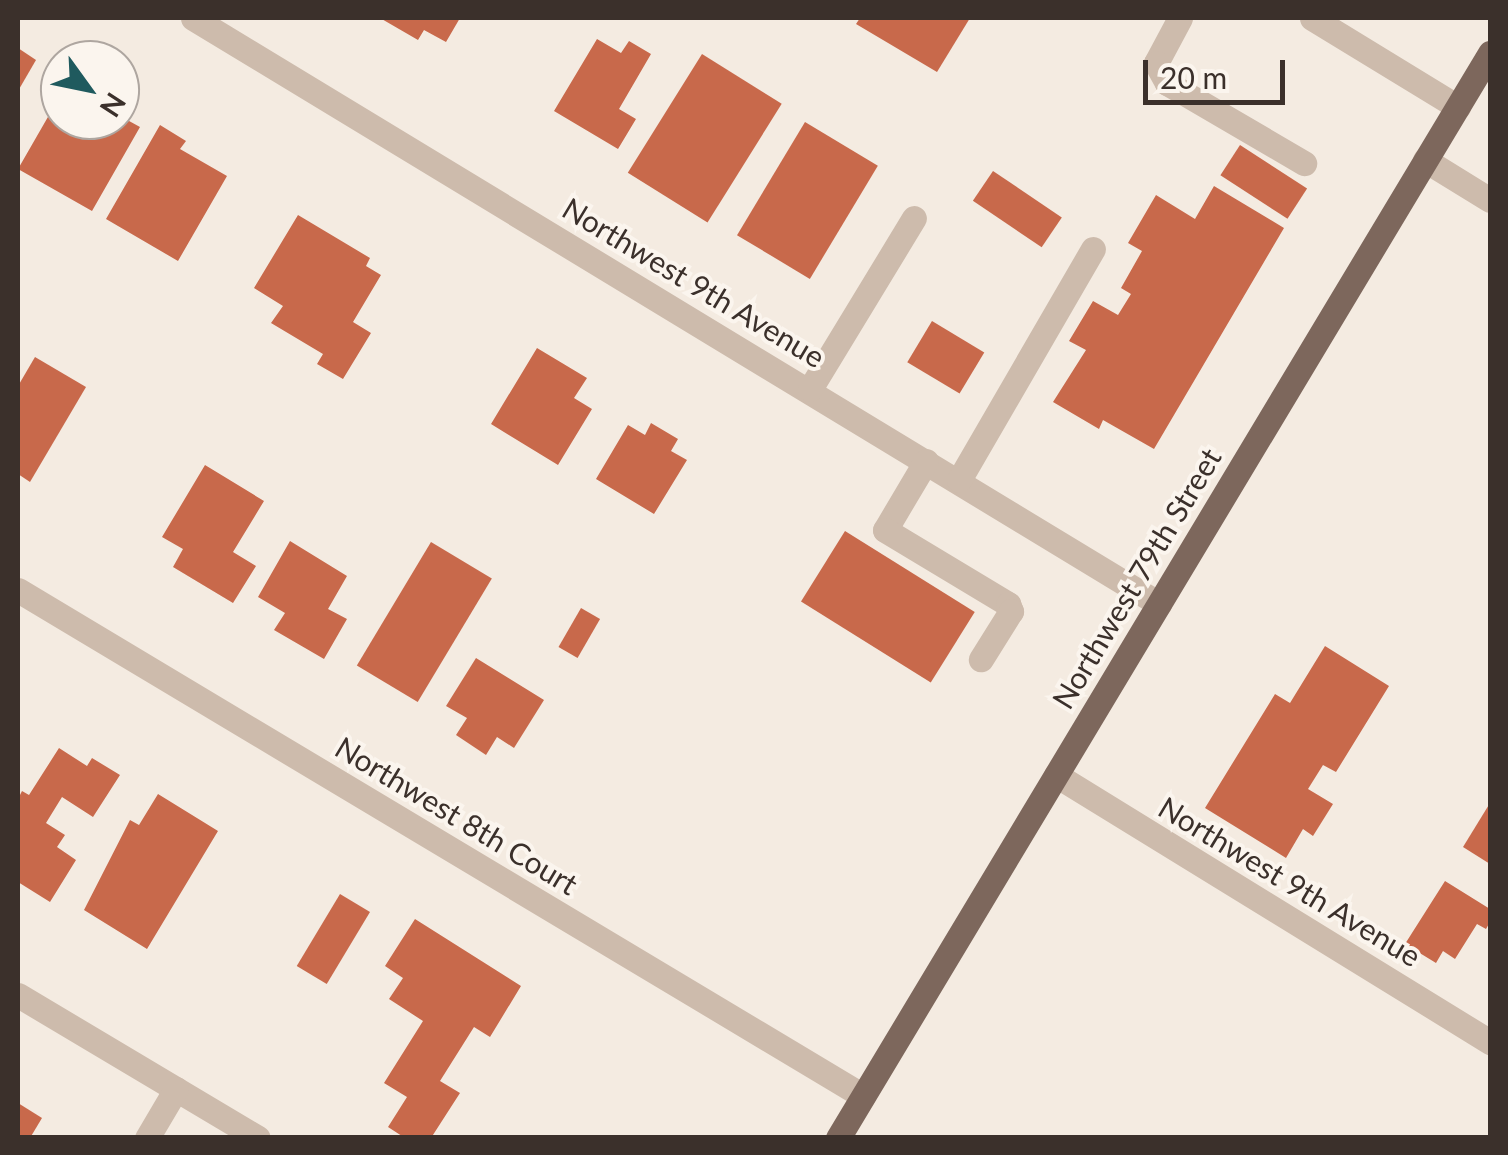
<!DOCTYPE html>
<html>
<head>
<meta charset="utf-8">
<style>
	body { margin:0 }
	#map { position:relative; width:1508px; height:1155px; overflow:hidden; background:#f4ebe1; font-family:Lato,sans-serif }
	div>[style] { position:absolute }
	.building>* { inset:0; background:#c8694b; transform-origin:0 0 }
	.minor>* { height:25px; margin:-12.5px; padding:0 12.5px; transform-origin:12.5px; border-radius:12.5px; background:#cdbbac }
	.major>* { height:25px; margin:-12.5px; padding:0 12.5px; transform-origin:12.5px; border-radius:12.5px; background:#7d675c }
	span { translate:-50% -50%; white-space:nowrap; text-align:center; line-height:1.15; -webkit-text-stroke:8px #fbf5ee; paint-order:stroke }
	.street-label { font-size:30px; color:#3b302b }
	.frame { position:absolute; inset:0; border:20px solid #3b302b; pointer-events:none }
	.north { position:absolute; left:40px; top:40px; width:100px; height:100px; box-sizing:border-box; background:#fbf5ee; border:2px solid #aea6a0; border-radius:50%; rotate:123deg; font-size:28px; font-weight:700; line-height:40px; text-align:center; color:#3b302b }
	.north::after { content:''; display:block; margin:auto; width:35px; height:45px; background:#1f5a5e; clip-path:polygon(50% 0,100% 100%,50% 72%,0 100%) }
	.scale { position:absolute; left:1143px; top:60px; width:142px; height:45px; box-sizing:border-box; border:5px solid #3b302b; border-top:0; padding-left:12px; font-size:30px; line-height:35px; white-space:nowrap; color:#3b302b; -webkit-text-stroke:8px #fbf5ee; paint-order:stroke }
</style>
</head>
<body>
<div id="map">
	<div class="building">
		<div style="clip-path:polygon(380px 18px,460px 18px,446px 42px,424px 30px,418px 40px)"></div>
		<div style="clip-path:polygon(860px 18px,970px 18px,937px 72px,856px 24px)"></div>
		<div style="clip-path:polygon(597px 39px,621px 53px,629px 41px,651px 54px,619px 109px,636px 119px,618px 149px,554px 111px)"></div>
		<div style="clip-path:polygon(18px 48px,36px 60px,18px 91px)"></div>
		<div style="left:702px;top:54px;width:94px;height:140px;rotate:32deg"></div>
		<div style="clip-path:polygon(60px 96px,60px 120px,120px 116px,140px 127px,92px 211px,18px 169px)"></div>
		<div style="left:805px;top:122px;width:85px;height:132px;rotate:31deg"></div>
		<div style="clip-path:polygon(160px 125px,186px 141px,180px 149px,227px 176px,178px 261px,106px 219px)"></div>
		<div style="left:1240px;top:145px;width:80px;height:36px;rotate:33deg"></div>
		<div style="left:993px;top:171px;width:83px;height:36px;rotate:34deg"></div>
		<div style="clip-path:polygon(1214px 186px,1284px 228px,1154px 449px,1103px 420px,1099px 429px,1053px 402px,1086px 350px,1069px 341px,1093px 301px,1118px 315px,1131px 294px,1121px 288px,1142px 251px,1128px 243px,1156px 195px,1195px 219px)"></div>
		<div style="clip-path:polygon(298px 215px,370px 258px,366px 266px,381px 275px,353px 322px,371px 333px,343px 379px,317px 364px,323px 354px,271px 323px,283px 306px,254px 288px)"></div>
		<div style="left:932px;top:321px;width:61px;height:48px;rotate:31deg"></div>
		<div style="clip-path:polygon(537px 348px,587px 378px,574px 398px,592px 409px,558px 465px,491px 424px)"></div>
		<div style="clip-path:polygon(35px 357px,86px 387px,30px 482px,18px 474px,18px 386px)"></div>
		<div style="clip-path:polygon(651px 423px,678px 439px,671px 451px,687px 460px,654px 514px,596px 479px,628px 425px,645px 435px)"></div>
		<div style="clip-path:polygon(205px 465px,264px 501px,233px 552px,256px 566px,233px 603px,173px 567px,183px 549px,162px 537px)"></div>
		<div style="left:845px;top:531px;width:153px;height:83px;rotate:32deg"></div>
		<div style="clip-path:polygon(290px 541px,347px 576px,328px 609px,347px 619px,324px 659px,274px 630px,285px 613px,258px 597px)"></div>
		<div style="left:431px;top:542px;width:71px;height:144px;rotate:31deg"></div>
		<div style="left:581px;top:608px;width:22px;height:45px;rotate:30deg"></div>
		<div style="clip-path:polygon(1325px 646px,1389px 686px,1336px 772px,1323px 765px,1308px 789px,1333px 804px,1313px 836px,1303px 829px,1286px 858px,1205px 808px,1275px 694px,1290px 703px)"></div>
		<div style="clip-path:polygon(476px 658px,544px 700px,514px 748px,497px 737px,486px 755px,456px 735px,467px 718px,446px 706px)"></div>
		<div style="clip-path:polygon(59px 748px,87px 766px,92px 758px,120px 775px,93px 817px,62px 797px,46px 823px,65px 835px,57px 847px,76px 860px,50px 902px,18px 882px,18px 799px,22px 791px,29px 795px)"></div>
		<div style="clip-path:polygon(158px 794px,218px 831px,147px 949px,84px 910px,130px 820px,139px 825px)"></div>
		<div style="clip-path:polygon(1490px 803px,1490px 864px,1463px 847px)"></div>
		<div style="clip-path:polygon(1445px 881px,1490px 909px,1490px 922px,1486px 929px,1477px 924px,1455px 959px,1443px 951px,1436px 963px,1405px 944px)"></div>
		<div style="left:340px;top:894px;width:35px;height:84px;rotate:31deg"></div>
		<div style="clip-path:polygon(415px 919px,521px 986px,490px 1037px,474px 1027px,440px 1081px,460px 1093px,431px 1138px,405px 1138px,388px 1127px,407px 1097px,384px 1083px,423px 1021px,389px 999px,403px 978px,385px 966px)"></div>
		<div style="clip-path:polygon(18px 1103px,42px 1118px,30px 1138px,18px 1138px)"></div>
	</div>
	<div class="minor">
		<div style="left:193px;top:18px;width:1130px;rotate:31.24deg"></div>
		<div style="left:1180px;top:18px;width:51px;rotate:118.1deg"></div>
		<div style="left:1156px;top:63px;width:23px;rotate:61deg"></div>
		<div style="left:1167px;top:83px;width:159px;rotate:30.3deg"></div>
		<div style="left:1312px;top:18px;width:171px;rotate:31.4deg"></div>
		<div style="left:1425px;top:160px;width:76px;rotate:31.6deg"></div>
		<div style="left:810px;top:389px;width:200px;rotate:-58.7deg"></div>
		<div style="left:926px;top:461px;width:80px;rotate:120.7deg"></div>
		<div style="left:885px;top:530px;width:144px;rotate:31deg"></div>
		<div style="left:1008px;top:604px;width:8px;rotate:67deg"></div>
		<div style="left:1011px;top:611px;width:57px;rotate:122deg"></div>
		<div style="left:959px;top:480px;width:267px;rotate:-59.9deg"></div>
		<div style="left:18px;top:590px;width:985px;rotate:30.91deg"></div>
		<div style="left:1056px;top:775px;width:510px;rotate:31.6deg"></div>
		<div style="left:18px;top:995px;width:279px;rotate:30.8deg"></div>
		<div style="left:147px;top:1138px;width:57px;rotate:-59.4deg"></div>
	</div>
	<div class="major">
		<div style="left:838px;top:1138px;width:1266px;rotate:-59deg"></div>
	</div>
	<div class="street-label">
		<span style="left:694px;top:282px;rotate:31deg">Northwest 9th Avenue</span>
		<span style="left:1136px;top:578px;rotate:-59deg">Northwest 79th Street</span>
		<span style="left:457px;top:815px;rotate:31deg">Northwest 8th Court</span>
		<span style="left:1290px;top:881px;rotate:31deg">Northwest 9th Avenue</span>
	</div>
	<div class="frame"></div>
	<div class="north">N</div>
	<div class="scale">20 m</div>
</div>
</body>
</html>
